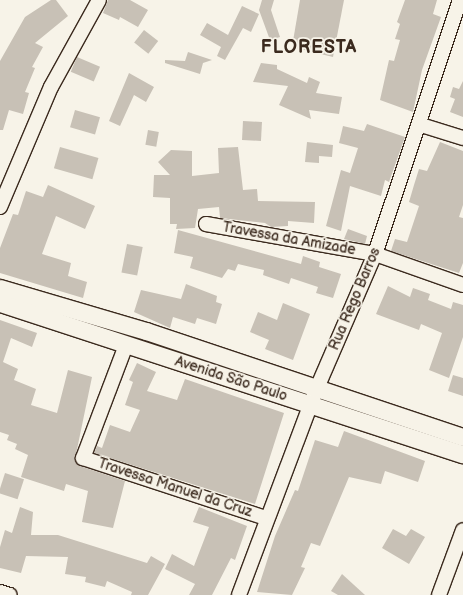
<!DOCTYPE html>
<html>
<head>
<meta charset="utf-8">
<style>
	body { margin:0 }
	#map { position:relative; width:463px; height:595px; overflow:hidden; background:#f7f3e8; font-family:"Balsamiq Sans",sans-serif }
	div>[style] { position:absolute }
	.building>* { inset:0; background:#c8c1b6; transform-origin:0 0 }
	.roads { filter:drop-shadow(1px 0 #3b2a1e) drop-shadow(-1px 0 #3b2a1e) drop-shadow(0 1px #3b2a1e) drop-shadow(0 -1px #3b2a1e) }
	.minor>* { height:14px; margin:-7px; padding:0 7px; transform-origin:7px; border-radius:7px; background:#f7f3e8 }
	.tertiary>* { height:17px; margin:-8.5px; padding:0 8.5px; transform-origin:8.5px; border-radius:8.5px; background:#f7f3e8 }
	span { translate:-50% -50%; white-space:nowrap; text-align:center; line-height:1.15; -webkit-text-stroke:3.5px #f7f3e8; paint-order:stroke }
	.street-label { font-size:14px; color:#3b2a1e }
	.district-label { font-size:18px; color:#3b2a1e; font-weight:700; letter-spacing:1px }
</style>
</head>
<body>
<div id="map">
	<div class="building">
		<div style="clip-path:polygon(51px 0,56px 0,68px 16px,35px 43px,43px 47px,32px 67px,35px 68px,25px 92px,29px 93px,23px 114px,9px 110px,3px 130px,0 130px,0 61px,25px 17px)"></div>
		<div style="clip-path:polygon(108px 0,130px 0,148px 10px,138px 27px,120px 17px,119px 20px,103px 13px)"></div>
		<div style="clip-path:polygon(262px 0,274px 0,271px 10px,280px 37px,270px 40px,259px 10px)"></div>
		<div style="clip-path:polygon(300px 0,344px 0,333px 57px,292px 47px)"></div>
		<div style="clip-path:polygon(405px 0,437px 0,433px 14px,441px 17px,422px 70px,413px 112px,380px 100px,389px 60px,394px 61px,400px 40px,395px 39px,400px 24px,397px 22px)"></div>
		<div style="clip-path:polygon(242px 6px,259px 14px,251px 32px,243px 28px,225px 60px,217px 56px,221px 47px,200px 35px,207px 23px,228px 35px)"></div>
		<div style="left:144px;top:30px;width:18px;height:16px;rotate:38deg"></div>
		<div style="clip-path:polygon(188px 52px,212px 60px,203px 63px,200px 74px,165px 63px,165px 60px,185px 61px)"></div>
		<div style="left:77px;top:57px;width:25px;height:16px;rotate:23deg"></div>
		<div style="clip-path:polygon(261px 63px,277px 65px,277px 69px,307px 83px,309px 77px,320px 82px,316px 93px,342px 97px,339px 114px,309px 110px,311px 119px,279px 105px,288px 86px,253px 82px)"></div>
		<div style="clip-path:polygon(129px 73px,154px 87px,146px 102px,134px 95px,120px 126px,109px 121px)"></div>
		<div style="clip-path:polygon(463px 81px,463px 117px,450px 112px,455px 99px,450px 97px,453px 87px,459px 89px)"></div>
		<div style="left:75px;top:110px;width:26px;height:18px;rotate:16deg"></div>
		<div style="left:243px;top:121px;width:19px;height:19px;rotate:3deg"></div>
		<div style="clip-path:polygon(367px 124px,405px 137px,389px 182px,385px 180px,381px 196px,350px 186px,341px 231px,326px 226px,341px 170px,350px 173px,358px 148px,339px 143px,343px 126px,364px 131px)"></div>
		<div style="left:148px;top:130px;width:11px;height:15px;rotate:10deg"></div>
		<div style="clip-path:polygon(307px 142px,333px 145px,332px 157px,319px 156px,319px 163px,305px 162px)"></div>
		<div style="clip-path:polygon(440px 142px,463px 151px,463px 205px,459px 217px,463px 218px,463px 263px,459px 273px,391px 251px,395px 239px,407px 242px,419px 206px,409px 202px,414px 185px,419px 169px,427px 171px)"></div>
		<div style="left:60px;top:147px;width:40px;height:22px;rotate:16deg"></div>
		<div style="clip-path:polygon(238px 147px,243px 190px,257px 189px,258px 201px,315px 202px,314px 223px,288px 221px,288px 226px,271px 227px,265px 223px,220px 218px,219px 207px,198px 209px,195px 228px,176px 229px,177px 224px,170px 224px,170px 198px,153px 197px,154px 175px,170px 175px,158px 162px,171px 150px,192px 151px,192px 176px,219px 173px,218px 148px)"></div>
		<div style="clip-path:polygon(48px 185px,95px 206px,85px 229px,56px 216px,42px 254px,71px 263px,68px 276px,87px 282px,83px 298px,0 273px,0 248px,13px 214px,18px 215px,26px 191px,43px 197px)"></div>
		<div style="clip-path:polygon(348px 229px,367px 236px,365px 244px,344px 239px)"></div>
		<div style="clip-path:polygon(178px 230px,301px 264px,303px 256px,320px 262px,319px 267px,341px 274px,333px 298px,316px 293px,318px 287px,291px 278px,289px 284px,263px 275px,264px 270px,238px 264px,235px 271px,228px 269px,222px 278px,190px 268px,193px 257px,174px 253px)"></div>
		<div style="left:127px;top:244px;width:16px;height:29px;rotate:11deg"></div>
		<div style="clip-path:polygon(186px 284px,217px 296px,216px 302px,222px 304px,216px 324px,197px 318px,195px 324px,173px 317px,170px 328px,134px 312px,141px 290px,181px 299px)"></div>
		<div style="clip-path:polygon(388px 286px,410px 297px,413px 288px,430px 294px,428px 300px,451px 309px,453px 302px,463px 305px,463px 337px,449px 378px,429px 370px,442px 333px,421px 324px,419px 330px,376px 314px)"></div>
		<div style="clip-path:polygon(283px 303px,310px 314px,293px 360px,265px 349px,269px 340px,250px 332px,258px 312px,277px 320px)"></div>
		<div style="clip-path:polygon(0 320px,37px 333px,32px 347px,11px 338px,3px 362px,18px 369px,14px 380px,36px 389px,31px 405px,57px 413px,68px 370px,92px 377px,75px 459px,80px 466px,125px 481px,113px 528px,82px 522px,88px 491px,66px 484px,64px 491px,21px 477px,28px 455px,15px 449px,17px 444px,7px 440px,9px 435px,0 432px)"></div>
		<div style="clip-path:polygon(137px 363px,156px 372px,147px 391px,177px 400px,185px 379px,284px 413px,255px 504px,94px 453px,97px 446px,102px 448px,110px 425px,130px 432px,140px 410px,125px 405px,133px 382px,129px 380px)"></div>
		<div style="clip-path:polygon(453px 375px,463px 378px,463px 396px,448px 391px)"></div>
		<div style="clip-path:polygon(344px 431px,425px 461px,418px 482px,385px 471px,381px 484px,349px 477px,320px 546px,311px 543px,301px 567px,305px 568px,292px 595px,257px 592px,275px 536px,295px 490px,298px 491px,315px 440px,338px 447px)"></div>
		<div style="left:5px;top:473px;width:20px;height:21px;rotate:18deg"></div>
		<div style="clip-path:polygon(20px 507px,33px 512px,31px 535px,58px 535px,147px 563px,151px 556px,165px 564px,148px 595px,131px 595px,132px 592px,107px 581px,105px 587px,85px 582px,86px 577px,65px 574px,68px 557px,26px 556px,21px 573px,0 568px,0 547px,5px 530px,12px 533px)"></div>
		<div style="clip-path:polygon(199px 507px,247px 526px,235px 560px,231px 558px,212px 595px,189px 595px,195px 584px,165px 569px,172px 554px,194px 566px,209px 527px,193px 522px)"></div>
		<div style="clip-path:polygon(393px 529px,406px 536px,411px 529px,425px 537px,409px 564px,382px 548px)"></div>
		<div style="clip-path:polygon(342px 574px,365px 595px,338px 595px,331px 591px)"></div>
	</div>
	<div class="roads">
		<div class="minor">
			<div style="left:421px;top:125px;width:44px;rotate:17.2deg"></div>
			<div style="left:0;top:207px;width:130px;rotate:-67deg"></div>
			<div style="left:51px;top:87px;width:99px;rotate:-61.1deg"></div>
			<div style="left:206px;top:224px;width:172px;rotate:10.1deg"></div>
			<div style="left:375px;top:254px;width:93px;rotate:19.4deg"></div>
			<div style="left:126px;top:345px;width:121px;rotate:110.8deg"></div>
			<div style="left:83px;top:458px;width:193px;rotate:18.2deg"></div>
			<div style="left:0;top:592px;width:10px;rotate:17deg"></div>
			<div style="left:239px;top:595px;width:221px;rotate:-69.4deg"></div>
			<div style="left:317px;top:388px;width:146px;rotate:-66.6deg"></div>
			<div style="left:375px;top:254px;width:268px;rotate:-71.5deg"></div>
			<div style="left:439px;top:595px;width:69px;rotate:-69.7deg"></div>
		</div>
		<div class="tertiary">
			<div style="left:0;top:288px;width:152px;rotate:16.4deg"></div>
			<div style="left:146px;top:331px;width:334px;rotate:18.5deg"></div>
			<div style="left:0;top:303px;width:487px;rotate:18.1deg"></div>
		</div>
	</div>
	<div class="street-label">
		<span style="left:289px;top:239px;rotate:10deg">Travessa da Amizade</span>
		<span style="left:355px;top:299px;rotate:-67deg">Rua Rego Barros</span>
		<span style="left:231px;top:379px;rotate:18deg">Avenida São Paulo</span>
		<span style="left:175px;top:488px;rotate:18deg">Travessa Manuel da Cruz</span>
	</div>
	<div class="district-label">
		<span style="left:309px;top:48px">FLORESTA</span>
	</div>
</div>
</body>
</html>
